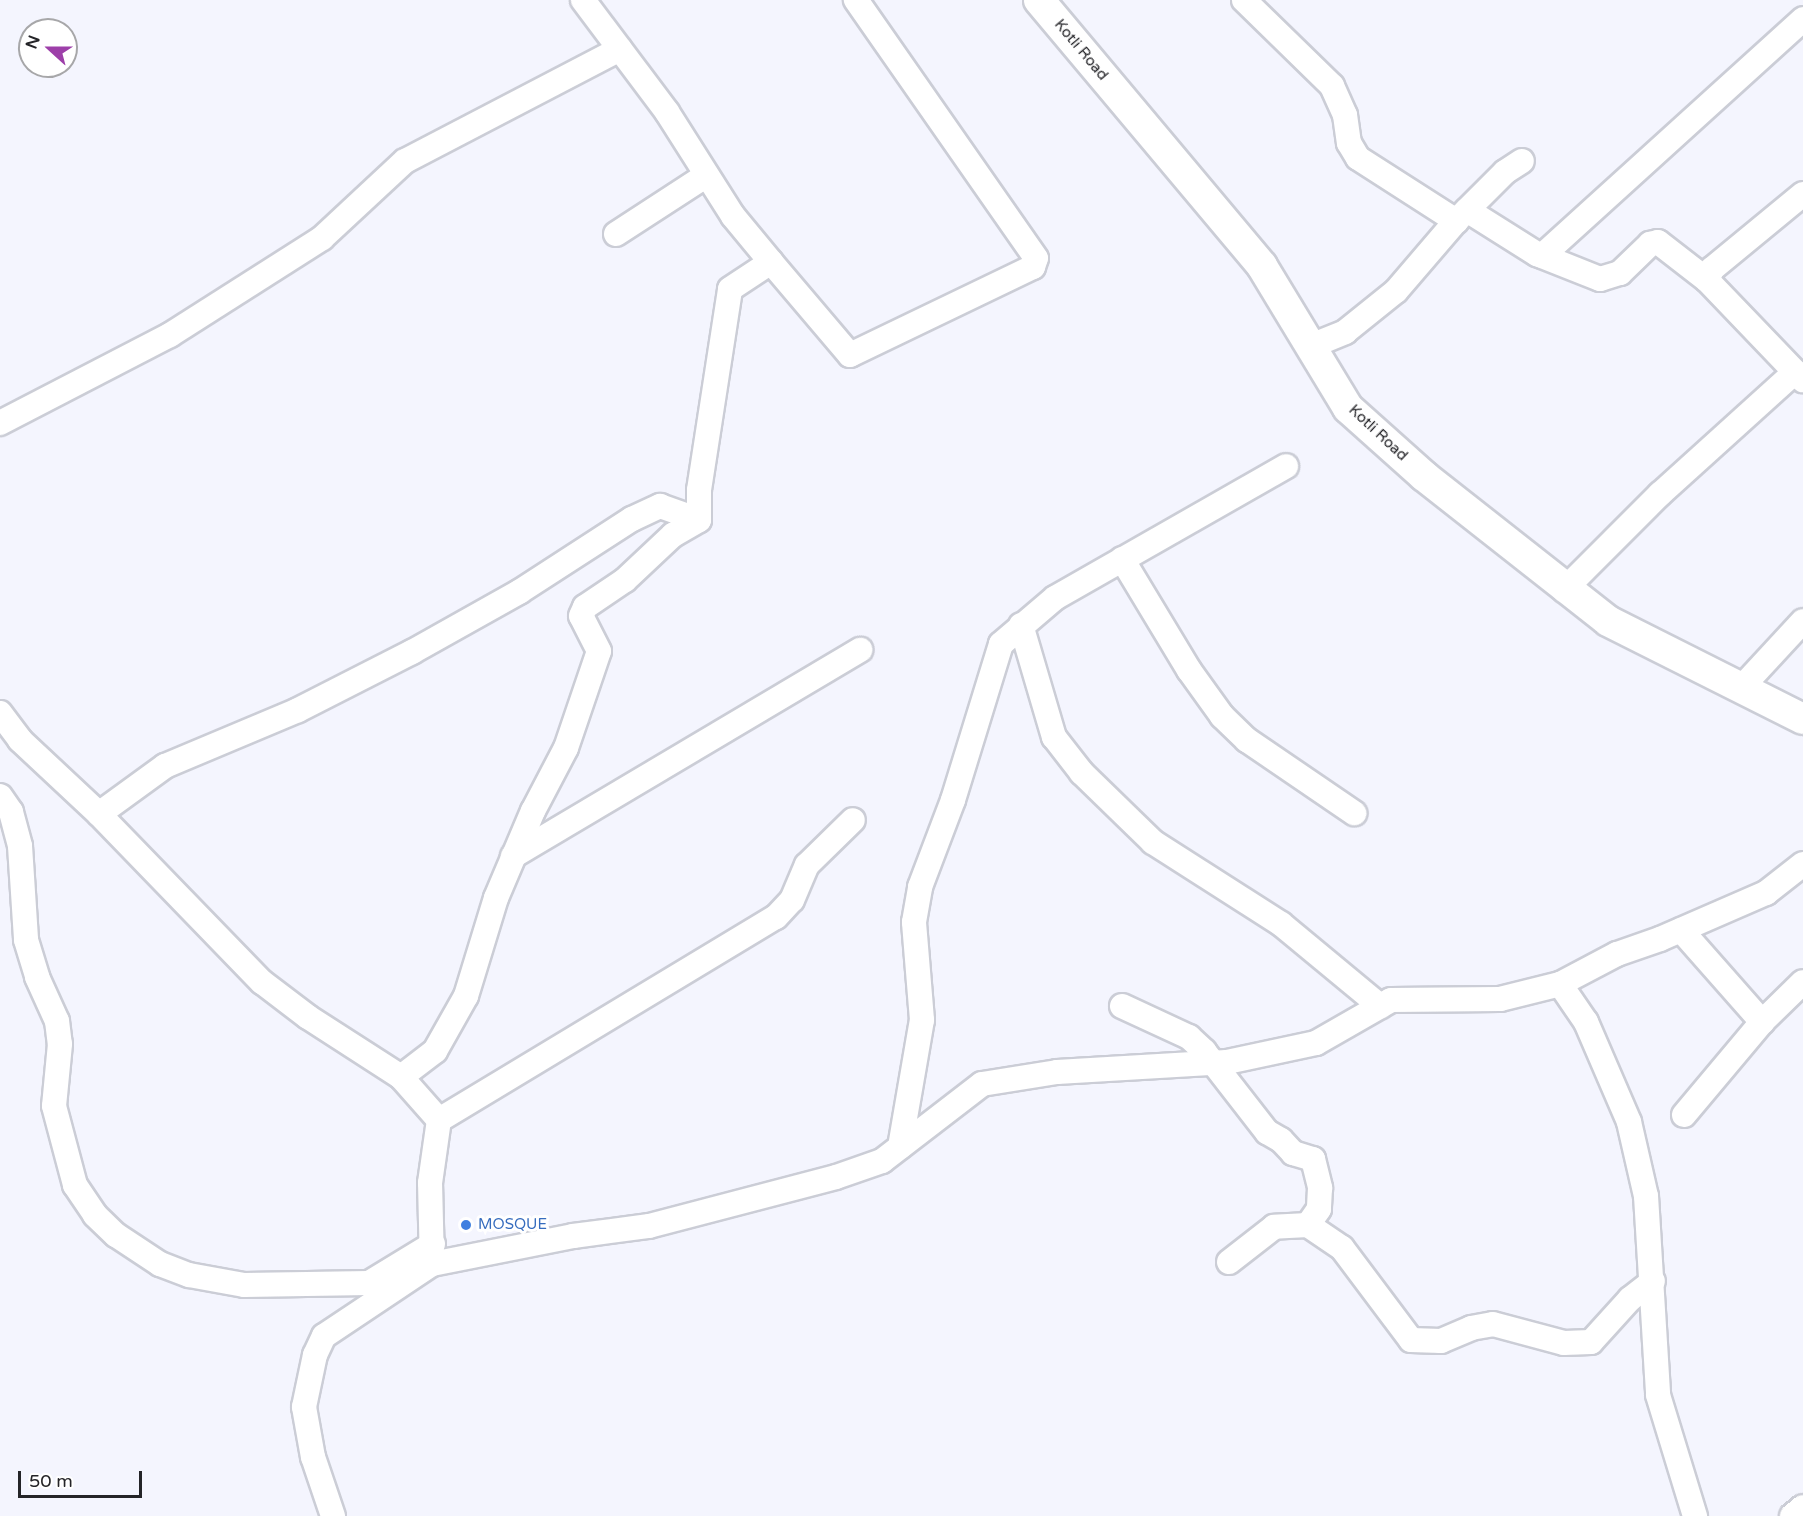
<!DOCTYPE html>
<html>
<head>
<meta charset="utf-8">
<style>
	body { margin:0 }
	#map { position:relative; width:1803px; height:1516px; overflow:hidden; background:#f4f5fe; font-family:"Varela Round",sans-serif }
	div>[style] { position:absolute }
	.roads { filter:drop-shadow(2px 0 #cbcdd6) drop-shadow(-2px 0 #cbcdd6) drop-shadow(0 2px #cbcdd6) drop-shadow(0 -2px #cbcdd6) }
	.minor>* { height:24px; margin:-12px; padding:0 12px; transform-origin:12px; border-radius:12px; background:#fff }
	.major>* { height:30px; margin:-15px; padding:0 15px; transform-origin:15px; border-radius:15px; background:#fff }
	.dots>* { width:16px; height:16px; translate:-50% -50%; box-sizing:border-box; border:3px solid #fff; border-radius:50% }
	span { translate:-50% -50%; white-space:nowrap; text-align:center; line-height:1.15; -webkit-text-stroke:6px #fff; paint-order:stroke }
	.street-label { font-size:15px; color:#242428 }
	.shop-label { font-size:15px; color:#366cbe }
	.left { translate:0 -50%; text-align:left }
	.north { position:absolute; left:18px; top:18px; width:60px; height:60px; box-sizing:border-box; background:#fff; border:2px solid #a7a7a9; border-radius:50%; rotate:291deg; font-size:16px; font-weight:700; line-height:24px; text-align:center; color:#242428 }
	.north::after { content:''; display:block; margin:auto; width:21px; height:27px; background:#9d3fa9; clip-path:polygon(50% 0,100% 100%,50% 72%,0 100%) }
	.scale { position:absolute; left:18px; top:1471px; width:124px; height:27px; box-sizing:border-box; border:3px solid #242428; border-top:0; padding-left:8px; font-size:18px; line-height:21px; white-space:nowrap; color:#242428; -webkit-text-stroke:4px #fff; paint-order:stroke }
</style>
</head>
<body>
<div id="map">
	<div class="roads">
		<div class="minor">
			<div style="left:583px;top:0;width:140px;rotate:53.1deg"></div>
			<div style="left:667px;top:112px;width:123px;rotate:57.6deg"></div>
			<div style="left:733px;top:216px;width:60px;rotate:50.4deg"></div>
			<div style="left:1244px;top:0;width:123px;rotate:44.3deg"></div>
			<div style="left:1332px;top:86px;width:32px;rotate:66deg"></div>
			<div style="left:1345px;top:115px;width:28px;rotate:82deg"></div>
			<div style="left:1349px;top:143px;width:17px;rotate:59deg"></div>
			<div style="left:1358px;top:158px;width:117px;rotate:32.7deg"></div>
			<div style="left:1803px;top:194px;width:118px;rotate:140.5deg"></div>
			<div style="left:1712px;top:269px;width:12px;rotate:114deg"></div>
			<div style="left:1707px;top:280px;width:139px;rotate:46.2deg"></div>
			<div style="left:1467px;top:210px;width:83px;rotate:32.2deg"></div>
			<div style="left:1537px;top:254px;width:68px;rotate:21.6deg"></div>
			<div style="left:1600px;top:279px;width:21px;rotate:-17deg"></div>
			<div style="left:1620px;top:273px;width:42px;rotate:-44deg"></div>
			<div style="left:1650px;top:244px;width:8px;rotate:-14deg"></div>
			<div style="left:1658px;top:242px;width:62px;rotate:37.8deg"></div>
			<div style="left:616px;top:234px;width:108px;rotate:-33deg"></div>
			<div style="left:1542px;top:256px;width:353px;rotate:-42.2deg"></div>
			<div style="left:1311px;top:346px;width:37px;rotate:-22deg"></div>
			<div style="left:1345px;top:332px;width:65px;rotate:-38.8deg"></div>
			<div style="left:1396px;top:291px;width:92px;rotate:-49.4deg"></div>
			<div style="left:1456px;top:221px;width:69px;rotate:-45deg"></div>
			<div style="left:1505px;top:172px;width:20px;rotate:-33deg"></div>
			<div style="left:0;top:423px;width:191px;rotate:-27.4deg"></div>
			<div style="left:170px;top:335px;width:180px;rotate:-32.5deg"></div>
			<div style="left:322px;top:238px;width:113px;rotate:-42.9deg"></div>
			<div style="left:405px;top:161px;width:242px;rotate:-27.5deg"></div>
			<div style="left:1122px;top:559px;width:130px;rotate:58.9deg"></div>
			<div style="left:1189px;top:670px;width:57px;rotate:54.3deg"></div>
			<div style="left:1222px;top:716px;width:35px;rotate:44deg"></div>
			<div style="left:1247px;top:740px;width:130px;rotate:34.3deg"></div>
			<div style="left:1564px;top:590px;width:136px;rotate:-45deg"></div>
			<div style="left:1660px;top:494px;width:182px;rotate:-42.1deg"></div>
			<div style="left:1021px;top:625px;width:117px;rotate:73.6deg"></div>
			<div style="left:1054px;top:737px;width:46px;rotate:52.1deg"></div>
			<div style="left:1082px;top:773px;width:99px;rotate:44.2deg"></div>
			<div style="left:1153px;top:842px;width:152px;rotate:32.6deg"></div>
			<div style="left:1281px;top:924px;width:129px;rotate:39.6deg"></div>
			<div style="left:1741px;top:688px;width:91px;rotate:-47.2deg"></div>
			<div style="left:0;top:713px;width:34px;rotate:53deg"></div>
			<div style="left:20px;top:740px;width:108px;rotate:43.1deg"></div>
			<div style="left:99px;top:814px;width:234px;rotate:45.9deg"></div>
			<div style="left:262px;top:982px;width:58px;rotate:37.3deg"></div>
			<div style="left:308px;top:1017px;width:111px;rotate:32.8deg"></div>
			<div style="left:0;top:796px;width:19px;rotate:55deg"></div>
			<div style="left:11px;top:812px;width:35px;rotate:75deg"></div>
			<div style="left:20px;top:846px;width:94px;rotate:86.3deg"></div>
			<div style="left:26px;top:940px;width:39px;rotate:73deg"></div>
			<div style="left:37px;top:977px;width:48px;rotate:65.6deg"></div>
			<div style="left:57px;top:1021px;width:23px;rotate:83deg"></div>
			<div style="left:60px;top:1044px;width:62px;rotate:95.5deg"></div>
			<div style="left:54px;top:1106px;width:82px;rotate:75.1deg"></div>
			<div style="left:75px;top:1185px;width:36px;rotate:56deg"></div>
			<div style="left:95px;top:1215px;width:29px;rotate:44deg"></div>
			<div style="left:116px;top:1235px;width:53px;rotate:33.4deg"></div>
			<div style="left:160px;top:1264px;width:31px;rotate:21deg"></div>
			<div style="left:189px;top:1275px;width:56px;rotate:10.3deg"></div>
			<div style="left:244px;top:1285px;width:125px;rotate:-0.9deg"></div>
			<div style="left:369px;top:1283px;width:75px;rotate:-31.4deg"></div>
			<div style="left:99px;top:814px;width:82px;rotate:-36deg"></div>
			<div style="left:165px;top:766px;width:144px;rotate:-22.8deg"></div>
			<div style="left:298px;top:710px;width:128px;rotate:-27deg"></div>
			<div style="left:412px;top:652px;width:123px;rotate:-29.3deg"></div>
			<div style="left:519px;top:592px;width:135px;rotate:-32.9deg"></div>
			<div style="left:632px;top:519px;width:31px;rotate:-25deg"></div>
			<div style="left:660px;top:506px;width:41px;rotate:19.7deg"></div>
			<div style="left:513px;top:856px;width:404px;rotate:-30.7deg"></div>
			<div style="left:1681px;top:930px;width:123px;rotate:48.6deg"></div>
			<div style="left:1560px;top:984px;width:46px;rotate:55.6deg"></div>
			<div style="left:1586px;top:1022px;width:109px;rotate:66.7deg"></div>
			<div style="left:1629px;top:1122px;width:76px;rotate:77.1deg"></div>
			<div style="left:1646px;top:1196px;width:199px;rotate:86.5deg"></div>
			<div style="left:1658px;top:1395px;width:127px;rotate:73deg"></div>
			<div style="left:1122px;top:1006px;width:74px;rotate:24.8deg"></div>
			<div style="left:1189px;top:1037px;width:21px;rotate:43deg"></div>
			<div style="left:1204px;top:1051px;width:103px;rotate:52.1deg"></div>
			<div style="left:1267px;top:1132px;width:16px;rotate:30deg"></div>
			<div style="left:1281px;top:1140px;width:18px;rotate:47deg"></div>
			<div style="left:1293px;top:1153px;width:21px;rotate:17deg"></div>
			<div style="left:1313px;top:1159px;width:30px;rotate:76deg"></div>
			<div style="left:1320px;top:1188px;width:21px;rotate:93deg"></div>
			<div style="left:1319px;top:1209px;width:19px;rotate:125deg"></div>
			<div style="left:1308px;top:1225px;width:34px;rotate:177deg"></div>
			<div style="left:1274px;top:1227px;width:57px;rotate:142.1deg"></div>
			<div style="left:1684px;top:1115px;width:121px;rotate:-50deg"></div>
			<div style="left:1762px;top:1022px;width:57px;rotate:-44.3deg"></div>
			<div style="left:439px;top:1120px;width:393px;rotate:-31.1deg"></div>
			<div style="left:776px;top:917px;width:23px;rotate:-47deg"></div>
			<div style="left:792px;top:900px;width:38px;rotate:-67deg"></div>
			<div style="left:807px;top:865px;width:64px;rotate:-44.4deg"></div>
			<div style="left:900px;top:1147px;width:129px;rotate:-80.2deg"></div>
			<div style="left:922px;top:1020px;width:98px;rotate:-94.7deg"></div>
			<div style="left:914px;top:922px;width:36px;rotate:-80deg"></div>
			<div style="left:920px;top:887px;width:93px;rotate:-69.2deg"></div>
			<div style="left:953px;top:800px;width:163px;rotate:-72.9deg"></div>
			<div style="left:1001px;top:644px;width:71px;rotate:-40.4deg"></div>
			<div style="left:1055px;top:598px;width:266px;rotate:-29.7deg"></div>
			<div style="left:1308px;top:1225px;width:41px;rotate:34.1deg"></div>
			<div style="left:1342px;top:1248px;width:115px;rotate:53.1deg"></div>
			<div style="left:1411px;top:1340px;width:30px;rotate:2deg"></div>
			<div style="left:1441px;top:1341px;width:33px;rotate:-23deg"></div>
			<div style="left:1471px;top:1328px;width:22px;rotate:-10deg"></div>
			<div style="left:1493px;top:1324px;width:73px;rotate:15deg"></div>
			<div style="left:1564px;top:1343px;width:27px;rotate:-2deg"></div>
			<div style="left:1591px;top:1342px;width:58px;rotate:-47.8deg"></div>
			<div style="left:1630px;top:1299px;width:29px;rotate:-38deg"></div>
			<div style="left:432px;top:1264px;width:144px;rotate:-11.2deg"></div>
			<div style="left:573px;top:1236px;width:77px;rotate:-7.5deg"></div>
			<div style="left:649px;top:1226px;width:193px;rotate:-14.7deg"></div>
			<div style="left:836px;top:1177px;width:49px;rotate:-19.2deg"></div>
			<div style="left:882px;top:1161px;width:126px;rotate:-37.6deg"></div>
			<div style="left:982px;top:1084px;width:76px;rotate:-9.1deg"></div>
			<div style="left:1057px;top:1072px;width:170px;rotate:-3.4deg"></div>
			<div style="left:1227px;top:1062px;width:91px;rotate:-12.1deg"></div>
			<div style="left:1316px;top:1043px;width:86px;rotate:-29.8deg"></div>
			<div style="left:1391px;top:1000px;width:109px;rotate:-0.5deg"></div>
			<div style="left:1500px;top:999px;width:62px;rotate:-14deg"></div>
			<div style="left:1560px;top:984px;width:64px;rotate:-27.8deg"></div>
			<div style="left:1617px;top:954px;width:46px;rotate:-19.2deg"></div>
			<div style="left:1660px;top:939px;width:116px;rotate:-23.5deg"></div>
			<div style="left:1766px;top:893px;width:47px;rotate:-38.1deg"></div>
			<div style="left:333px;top:1516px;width:62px;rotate:-108.7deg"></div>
			<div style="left:313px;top:1457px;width:51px;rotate:-100.2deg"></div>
			<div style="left:304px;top:1407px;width:53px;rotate:-78.1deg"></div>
			<div style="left:315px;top:1355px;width:21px;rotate:-65deg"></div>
			<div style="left:324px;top:1336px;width:130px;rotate:-33.7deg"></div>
			<div style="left:432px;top:1264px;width:81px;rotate:-91.4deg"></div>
			<div style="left:430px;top:1183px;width:64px;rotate:-81.9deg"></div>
			<div style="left:439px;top:1120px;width:57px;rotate:-131.5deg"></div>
			<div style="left:401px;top:1077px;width:43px;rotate:-37.4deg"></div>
			<div style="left:435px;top:1051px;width:63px;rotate:-60.6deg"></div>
			<div style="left:466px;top:996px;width:102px;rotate:-73deg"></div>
			<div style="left:496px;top:898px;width:95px;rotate:-67deg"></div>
			<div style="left:533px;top:811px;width:71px;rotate:-62.4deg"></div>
			<div style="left:566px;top:748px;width:102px;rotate:-71.2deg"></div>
			<div style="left:599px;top:651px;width:39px;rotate:-117deg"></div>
			<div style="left:581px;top:616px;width:10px;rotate:-66deg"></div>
			<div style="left:585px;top:607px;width:48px;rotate:-34deg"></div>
			<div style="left:625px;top:580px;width:66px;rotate:-43.2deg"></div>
			<div style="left:673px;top:535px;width:30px;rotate:-30deg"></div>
			<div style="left:699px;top:520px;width:30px;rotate:-90deg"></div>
			<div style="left:699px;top:490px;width:203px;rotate:-81.2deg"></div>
			<div style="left:730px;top:289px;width:49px;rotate:-33.4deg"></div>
			<div style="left:771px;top:262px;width:122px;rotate:49.7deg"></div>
			<div style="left:850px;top:355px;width:203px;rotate:-25.7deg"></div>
			<div style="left:1033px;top:267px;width:9px;rotate:-72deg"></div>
			<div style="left:1036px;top:258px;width:315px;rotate:-124.9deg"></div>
			<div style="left:1792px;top:1516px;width:14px;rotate:-39deg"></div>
		</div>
		<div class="major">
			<div style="left:1039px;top:0;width:347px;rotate:50deg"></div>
			<div style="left:1262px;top:266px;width:166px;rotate:58.8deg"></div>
			<div style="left:1348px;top:408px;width:102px;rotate:41.8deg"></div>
			<div style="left:1424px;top:476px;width:234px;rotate:38.2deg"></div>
			<div style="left:1608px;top:621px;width:218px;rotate:26.7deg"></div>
		</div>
	</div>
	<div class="dots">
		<div style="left:466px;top:1225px;background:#3f7fe0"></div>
	</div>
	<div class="street-label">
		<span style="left:1081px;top:50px;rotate:50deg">Kotli Road</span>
		<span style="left:1378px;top:433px;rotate:43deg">Kotli Road</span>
	</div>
	<div class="shop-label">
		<span class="left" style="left:478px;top:1225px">MOSQUE</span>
	</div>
	<div class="north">N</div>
	<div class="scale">50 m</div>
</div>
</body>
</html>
